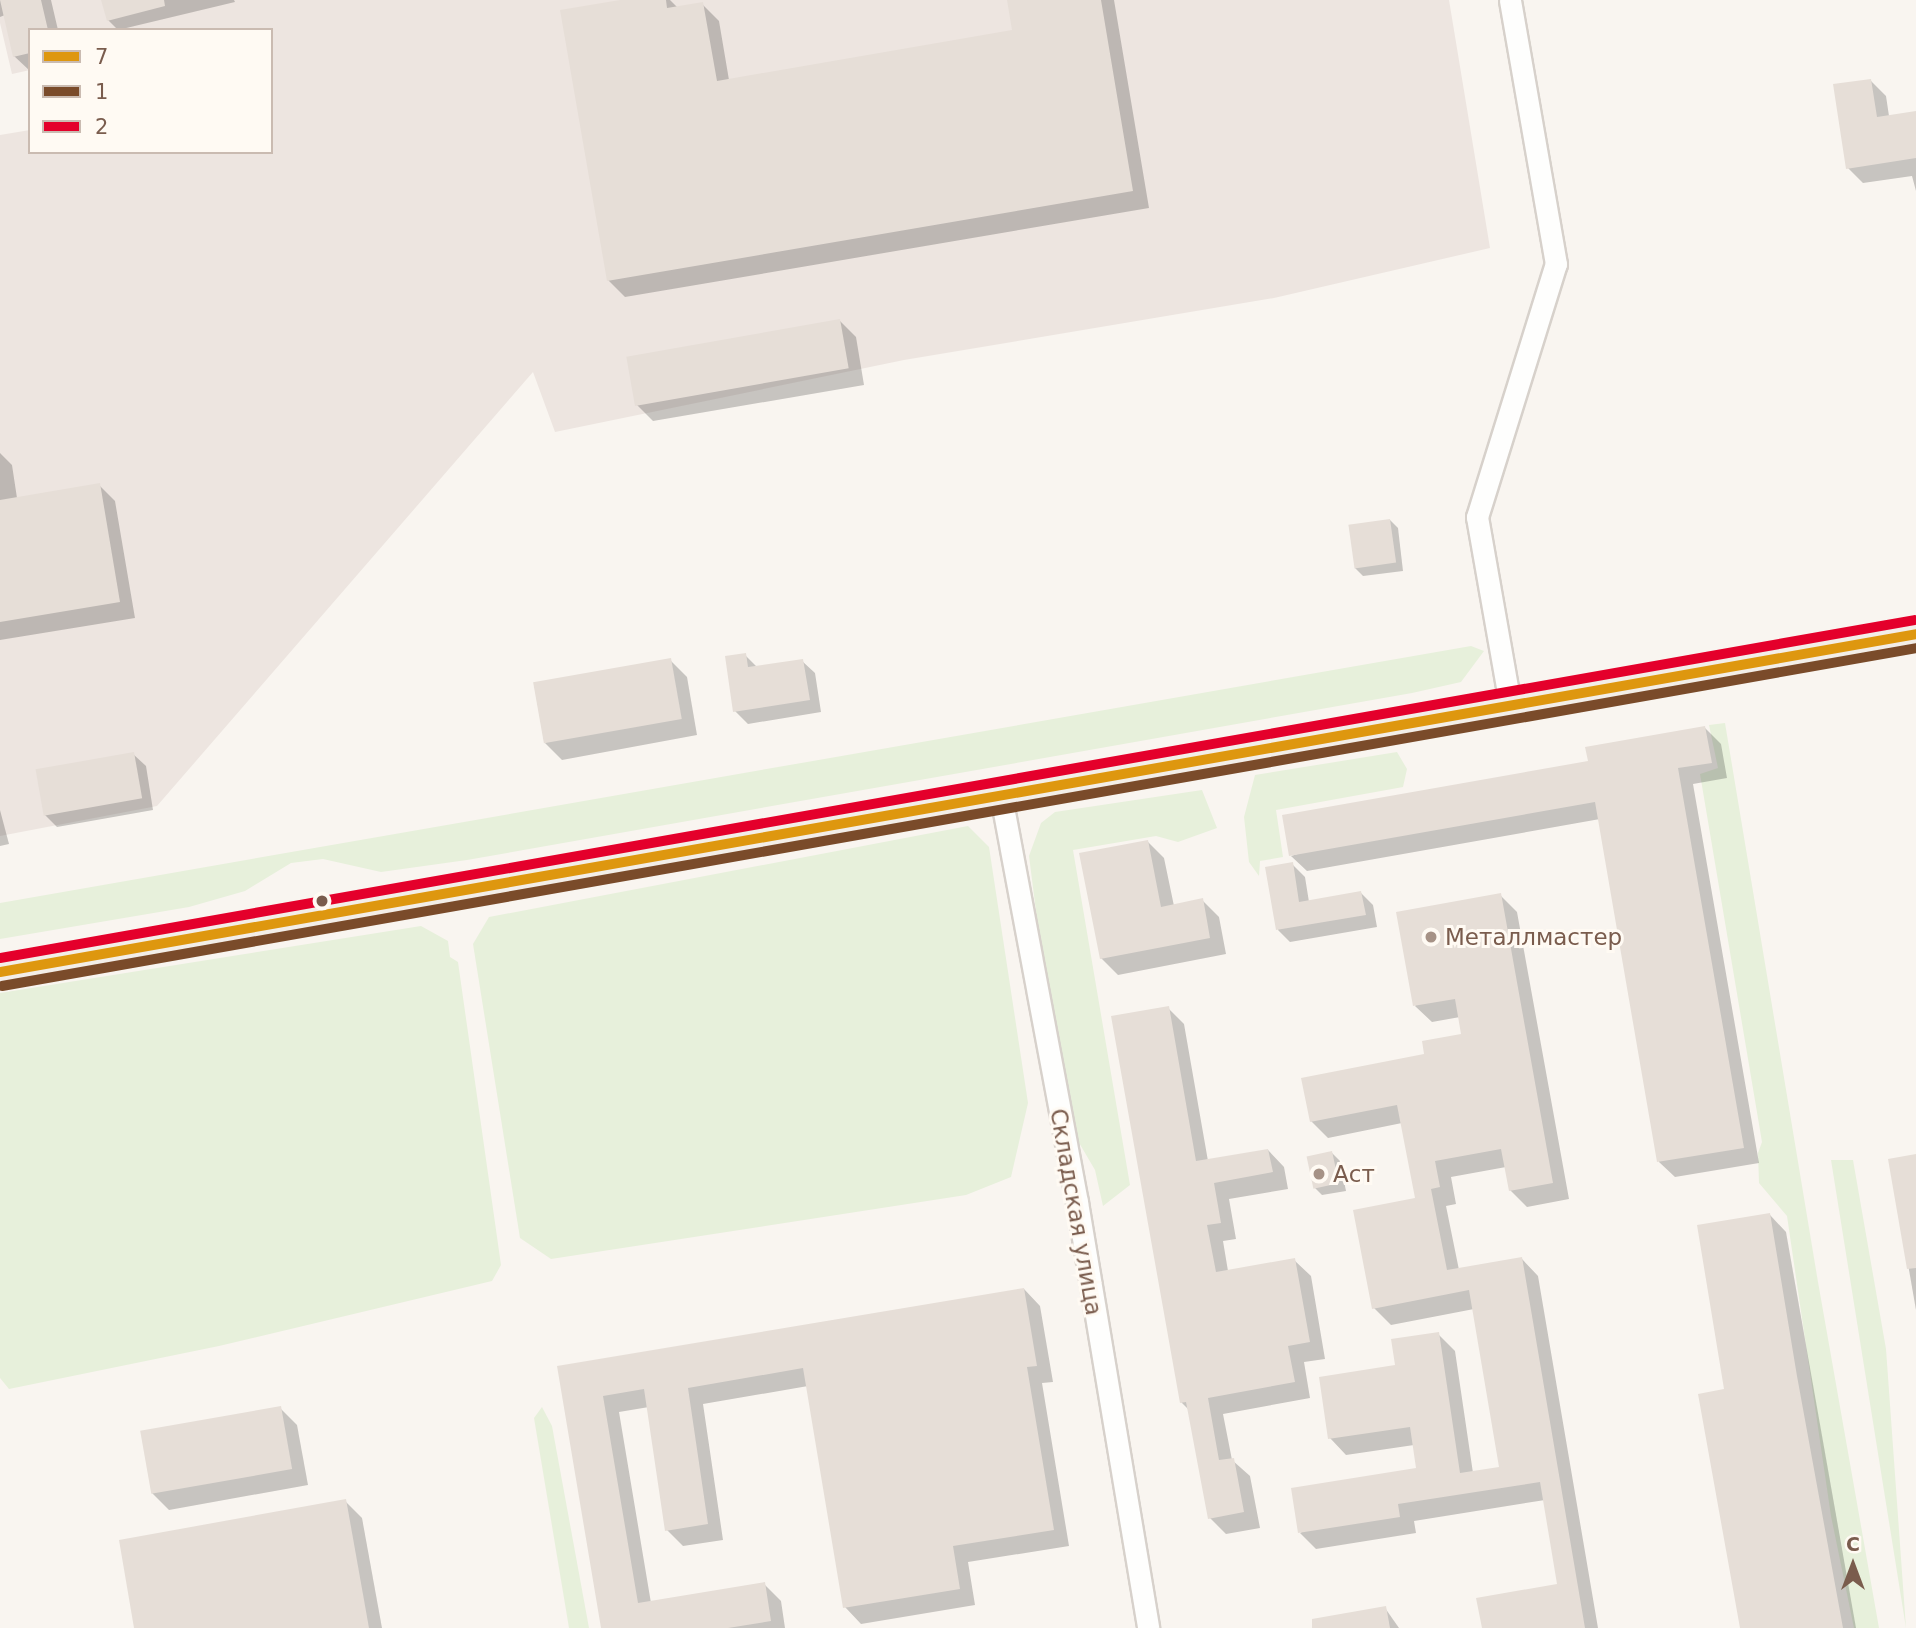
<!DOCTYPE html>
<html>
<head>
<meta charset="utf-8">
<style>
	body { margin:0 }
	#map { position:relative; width:1916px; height:1628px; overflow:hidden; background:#f9f5f0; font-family:"DejaVu Sans",sans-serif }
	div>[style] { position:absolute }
	.industrial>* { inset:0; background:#ede5e0 }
	.green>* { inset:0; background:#e7f0db }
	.shadow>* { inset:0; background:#0003 }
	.building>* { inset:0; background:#e6ded7; transform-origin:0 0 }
	.roads { filter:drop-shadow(2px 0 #d7d1cb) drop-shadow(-2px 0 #d7d1cb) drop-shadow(0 2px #d7d1cb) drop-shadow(0 -2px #d7d1cb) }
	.minor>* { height:21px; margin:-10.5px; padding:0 10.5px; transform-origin:10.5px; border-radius:10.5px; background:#fefefd }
	.primary>* { height:32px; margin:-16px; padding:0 16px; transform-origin:16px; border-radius:16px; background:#f3eee8 }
	.bus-1>* { height:10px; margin:-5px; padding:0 5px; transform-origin:5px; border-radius:5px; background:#de970f }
	.bus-2>* { height:10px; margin:-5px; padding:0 5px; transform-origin:5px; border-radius:5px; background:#7a4b2a }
	.bus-3>* { height:10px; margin:-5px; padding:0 5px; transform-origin:5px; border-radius:5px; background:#e4002b }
	.dots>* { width:19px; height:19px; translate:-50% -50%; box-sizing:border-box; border:4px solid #fffaf3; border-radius:50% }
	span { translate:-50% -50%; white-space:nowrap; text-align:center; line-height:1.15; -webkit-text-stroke:6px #fffaf3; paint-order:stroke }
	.poi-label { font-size:23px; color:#7a5c4d }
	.left { translate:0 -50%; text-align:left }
	.street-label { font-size:23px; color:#7a5c4d }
	.legend { position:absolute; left:28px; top:28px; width:245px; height:126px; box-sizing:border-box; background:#fffaf3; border:2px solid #cabbb1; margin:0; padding:9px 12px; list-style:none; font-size:21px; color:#7a5c4d }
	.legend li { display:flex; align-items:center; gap:14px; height:35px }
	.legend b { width:35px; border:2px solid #cabbb1 }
	.north { position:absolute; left:1818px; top:1530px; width:70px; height:70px; -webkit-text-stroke:5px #fffaf3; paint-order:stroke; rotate:0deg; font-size:19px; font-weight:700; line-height:28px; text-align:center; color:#7a5c4d }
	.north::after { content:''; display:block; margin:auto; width:24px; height:32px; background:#7a5c4d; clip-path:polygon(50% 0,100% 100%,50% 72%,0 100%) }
</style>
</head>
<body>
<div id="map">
	<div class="industrial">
		<div style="clip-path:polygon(0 0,1449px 0,1490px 248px,1274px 298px,904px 360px,555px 432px,533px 372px,157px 806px,0 836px,0 135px,30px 130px,30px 152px,271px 152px,271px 30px,30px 30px,30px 70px,12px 74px,0 23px)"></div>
	</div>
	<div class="green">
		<div style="clip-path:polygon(1471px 646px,1484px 651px,1461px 682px,1412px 693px,467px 860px,381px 872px,323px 859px,291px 863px,245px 891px,189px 907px,0 939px,0 903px)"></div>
		<div style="clip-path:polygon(1725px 723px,1818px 1282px,1879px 1628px,1854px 1628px,1831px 1516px,1787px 1216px,1759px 1183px,1758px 1153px,1762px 1142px,1700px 774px,1718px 768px,1709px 725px)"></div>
		<div style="clip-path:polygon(1397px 752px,1407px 769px,1403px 787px,1276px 810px,1283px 857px,1260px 861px,1259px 876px,1249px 862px,1244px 817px,1255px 775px)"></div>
		<div style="clip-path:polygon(1202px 790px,1217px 828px,1178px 842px,1156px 836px,1073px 850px,1130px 1185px,1103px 1206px,1095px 1170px,1078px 1141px,1045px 982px,1029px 856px,1041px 823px,1055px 812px)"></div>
		<div style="clip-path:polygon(968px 826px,989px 847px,1028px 1103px,1011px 1177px,966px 1195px,551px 1259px,520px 1238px,473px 944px,489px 917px)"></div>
		<div style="clip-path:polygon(421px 926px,448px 941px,450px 957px,458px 962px,501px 1265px,492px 1281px,219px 1346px,9px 1389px,0 1378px,0 993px)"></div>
		<div style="clip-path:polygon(1831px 1160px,1853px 1160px,1886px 1349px,1906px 1628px)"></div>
		<div style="clip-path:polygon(542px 1407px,552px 1426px,589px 1628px,569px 1628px,534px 1418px)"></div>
	</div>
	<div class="shadow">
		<div style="clip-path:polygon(0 0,51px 0,58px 30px,30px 30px,30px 71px,14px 56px,5px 15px,0 17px)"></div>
		<div style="clip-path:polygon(103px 0,234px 0,235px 2px,118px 30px,108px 20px)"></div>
		<div style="clip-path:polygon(631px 0,670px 0,678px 8px,702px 4px,719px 21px,729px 80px,1014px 32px,1008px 0,1114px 0,1149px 208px,625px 297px,608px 280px)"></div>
		<div style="clip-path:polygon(1871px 81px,1886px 96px,1889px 116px,1916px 112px,1916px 191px,1912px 176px,1863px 183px,1848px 168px)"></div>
		<div style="clip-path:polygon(839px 320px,856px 337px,864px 385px,653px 421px,636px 404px)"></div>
		<div style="clip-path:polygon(0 453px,12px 465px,17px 498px,99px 485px,115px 501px,135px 618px,0 640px)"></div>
		<div style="clip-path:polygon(1390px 520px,1398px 528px,1403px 571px,1363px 576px,1355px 568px)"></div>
		<div style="clip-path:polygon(745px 655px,758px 668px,802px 661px,815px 673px,821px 712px,748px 724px,735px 711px)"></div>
		<div style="clip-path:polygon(670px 660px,687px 677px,697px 735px,562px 760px,545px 743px)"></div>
		<div style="clip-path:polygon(1705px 728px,1721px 744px,1727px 778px,1693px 784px,1759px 1163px,1675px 1177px,1659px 1162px,1600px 819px,1307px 871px,1291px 856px)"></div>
		<div style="clip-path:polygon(133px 754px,146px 766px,153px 810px,57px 827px,44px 814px)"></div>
		<div style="clip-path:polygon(0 810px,9px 844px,0 846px)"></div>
		<div style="clip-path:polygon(1148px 842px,1164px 858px,1174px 906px,1202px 900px,1219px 917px,1226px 954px,1118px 975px,1101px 958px)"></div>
		<div style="clip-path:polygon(1292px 864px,1305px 877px,1309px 902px,1361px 893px,1373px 905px,1377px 927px,1290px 942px,1278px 930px)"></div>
		<div style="clip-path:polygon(1500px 895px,1517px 912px,1569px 1199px,1527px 1207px,1510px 1190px,1506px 1167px,1451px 1177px,1456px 1204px,1446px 1206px,1459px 1270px,1522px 1259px,1538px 1276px,1598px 1628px,1483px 1628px,1559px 1585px,1545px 1500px,1414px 1521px,1416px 1533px,1316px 1549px,1300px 1533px,1418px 1470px,1414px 1445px,1346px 1455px,1330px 1438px,1397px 1367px,1438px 1334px,1455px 1351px,1473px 1473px,1501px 1469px,1474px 1309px,1391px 1325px,1374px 1308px,1417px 1199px,1402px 1123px,1328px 1138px,1311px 1121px,1463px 1035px,1460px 1017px,1432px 1022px,1415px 1006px)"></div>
		<div style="clip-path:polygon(1168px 1008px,1184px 1024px,1208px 1161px,1268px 1150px,1284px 1167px,1288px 1189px,1229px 1199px,1236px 1239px,1223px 1241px,1228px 1271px,1294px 1260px,1311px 1276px,1325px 1359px,1304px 1362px,1310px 1398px,1223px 1414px,1232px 1460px,1250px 1476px,1260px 1528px,1226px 1534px,1210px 1518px,1189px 1410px,1181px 1402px)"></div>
		<div style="clip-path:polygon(1332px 1153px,1340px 1161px,1346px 1191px,1322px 1195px,1314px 1187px)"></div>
		<div style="clip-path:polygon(1916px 1156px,1916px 1310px,1890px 1161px)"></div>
		<div style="clip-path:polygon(1770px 1215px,1786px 1232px,1856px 1628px,1742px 1628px,1726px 1391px)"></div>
		<div style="clip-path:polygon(1024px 1289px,1040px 1306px,1053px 1382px,1042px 1383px,1069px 1546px,968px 1562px,975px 1605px,861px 1624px,845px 1607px,808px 1386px,703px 1404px,723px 1540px,683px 1546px,667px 1530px,649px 1407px,619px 1412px,651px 1603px,764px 1584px,781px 1601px,785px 1628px,602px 1628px,559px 1367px)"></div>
		<div style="clip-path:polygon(280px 1408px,297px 1425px,308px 1485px,169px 1510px,152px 1493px)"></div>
		<div style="clip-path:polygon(345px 1501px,362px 1518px,382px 1628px,136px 1628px)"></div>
		<div style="clip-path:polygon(1385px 1608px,1399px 1628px,1342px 1628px)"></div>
	</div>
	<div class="building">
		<div style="clip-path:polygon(0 0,41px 0,48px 30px,30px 30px,30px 53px,13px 57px)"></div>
		<div style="clip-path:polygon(101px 0,164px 0,165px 6px,107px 21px)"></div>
		<div style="clip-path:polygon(620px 0,666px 0,667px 8px,703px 2px,717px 81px,1012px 30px,1007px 0,1101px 0,1133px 191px,607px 281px,560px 10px)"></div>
		<div style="clip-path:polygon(1871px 79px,1877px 117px,1916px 111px,1916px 158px,1846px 169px,1833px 84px)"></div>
		<div style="left:840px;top:319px;width:50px;height:217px;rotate:80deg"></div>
		<div style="clip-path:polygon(100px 483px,120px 602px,0 622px,0 500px)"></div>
		<div style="left:1390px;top:519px;width:44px;height:42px;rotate:82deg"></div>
		<div style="clip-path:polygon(746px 653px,748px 667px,803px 659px,810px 700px,733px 712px,725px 656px)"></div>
		<div style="left:671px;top:658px;width:62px;height:140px;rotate:80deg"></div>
		<div style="clip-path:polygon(1705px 726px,1712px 763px,1678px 768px,1744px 1148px,1657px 1162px,1595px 802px,1289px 856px,1282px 815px,1588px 761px,1585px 747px)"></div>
		<div style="left:134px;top:752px;width:47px;height:100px;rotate:80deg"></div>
		<div style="clip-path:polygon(1148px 840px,1161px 907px,1203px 898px,1210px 938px,1100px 959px,1079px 853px)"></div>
		<div style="clip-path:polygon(1293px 862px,1299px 902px,1361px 891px,1366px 915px,1276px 930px,1265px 867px)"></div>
		<div style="clip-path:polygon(1501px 893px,1553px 1183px,1509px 1191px,1501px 1149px,1435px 1161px,1440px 1187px,1431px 1189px,1447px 1270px,1522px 1257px,1585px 1628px,1482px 1628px,1476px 1598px,1557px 1584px,1540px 1482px,1398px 1504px,1400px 1517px,1298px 1533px,1291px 1488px,1416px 1468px,1410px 1427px,1328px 1439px,1319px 1377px,1395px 1365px,1391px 1339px,1439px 1332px,1460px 1473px,1499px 1467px,1469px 1290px,1372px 1309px,1353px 1210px,1415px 1198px,1397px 1105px,1310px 1122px,1301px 1078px,1424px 1054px,1422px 1041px,1461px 1034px,1455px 999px,1413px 1006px,1396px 912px)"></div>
		<div style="clip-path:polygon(1169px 1006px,1196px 1161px,1268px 1149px,1273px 1172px,1214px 1183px,1221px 1223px,1207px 1225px,1216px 1272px,1295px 1258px,1310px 1342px,1288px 1346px,1295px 1382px,1208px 1398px,1219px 1460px,1234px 1458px,1244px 1512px,1208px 1519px,1186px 1402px,1180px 1403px,1111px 1016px)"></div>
		<div style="left:1332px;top:1151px;width:33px;height:26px;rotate:78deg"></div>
		<div style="clip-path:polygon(1916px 1154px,1916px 1268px,1907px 1269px,1888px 1159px)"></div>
		<div style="clip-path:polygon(1770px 1213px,1797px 1376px,1843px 1628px,1740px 1628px,1698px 1394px,1724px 1389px,1697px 1225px)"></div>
		<div style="clip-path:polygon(1024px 1288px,1037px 1366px,1027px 1367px,1054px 1530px,953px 1546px,960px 1589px,843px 1608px,803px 1368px,688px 1388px,708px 1524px,665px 1531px,644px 1389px,603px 1396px,638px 1603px,765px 1582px,771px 1621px,728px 1628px,601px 1628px,557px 1366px)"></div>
		<div style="left:281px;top:1406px;width:64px;height:143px;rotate:80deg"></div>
		<div style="clip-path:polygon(346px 1499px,369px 1628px,134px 1628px,119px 1540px)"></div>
		<div style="clip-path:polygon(1386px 1606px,1390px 1628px,1312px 1628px,1312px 1619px)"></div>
	</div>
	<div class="roads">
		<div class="minor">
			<div style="left:1510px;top:704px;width:190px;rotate:-100deg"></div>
			<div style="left:1477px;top:517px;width:265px;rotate:-72.7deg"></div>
			<div style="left:1556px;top:264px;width:268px;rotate:-99.9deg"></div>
			<div style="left:1001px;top:796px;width:413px;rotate:79.4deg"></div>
			<div style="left:1077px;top:1202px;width:432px;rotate:80.5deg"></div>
		</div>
		<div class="primary">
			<div style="left:0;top:972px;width:1946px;rotate:-10deg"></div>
		</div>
	</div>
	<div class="bus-1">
		<div style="left:0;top:972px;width:1946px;rotate:-10deg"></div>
	</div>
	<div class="bus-2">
		<div style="left:2px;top:986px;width:1944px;rotate:-10.01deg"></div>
	</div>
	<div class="bus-3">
		<div style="left:0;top:958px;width:1944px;rotate:-10.01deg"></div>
	</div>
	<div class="dots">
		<div style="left:322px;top:901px;background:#7a5c4d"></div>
		<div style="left:1431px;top:937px;background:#a69286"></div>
		<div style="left:1319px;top:1174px;background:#a69286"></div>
	</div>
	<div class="poi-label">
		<span class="left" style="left:1445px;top:937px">Металлмастер</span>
		<span class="left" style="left:1333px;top:1174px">Аст</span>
	</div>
	<div class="street-label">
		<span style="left:1076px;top:1212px;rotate:80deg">Складская улица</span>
	</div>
	<ul class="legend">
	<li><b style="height:9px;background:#de970f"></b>7</li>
	<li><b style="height:9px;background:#7a4b2a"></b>1</li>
	<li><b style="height:9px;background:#e4002b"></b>2</li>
	</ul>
	<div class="north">С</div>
</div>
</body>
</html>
